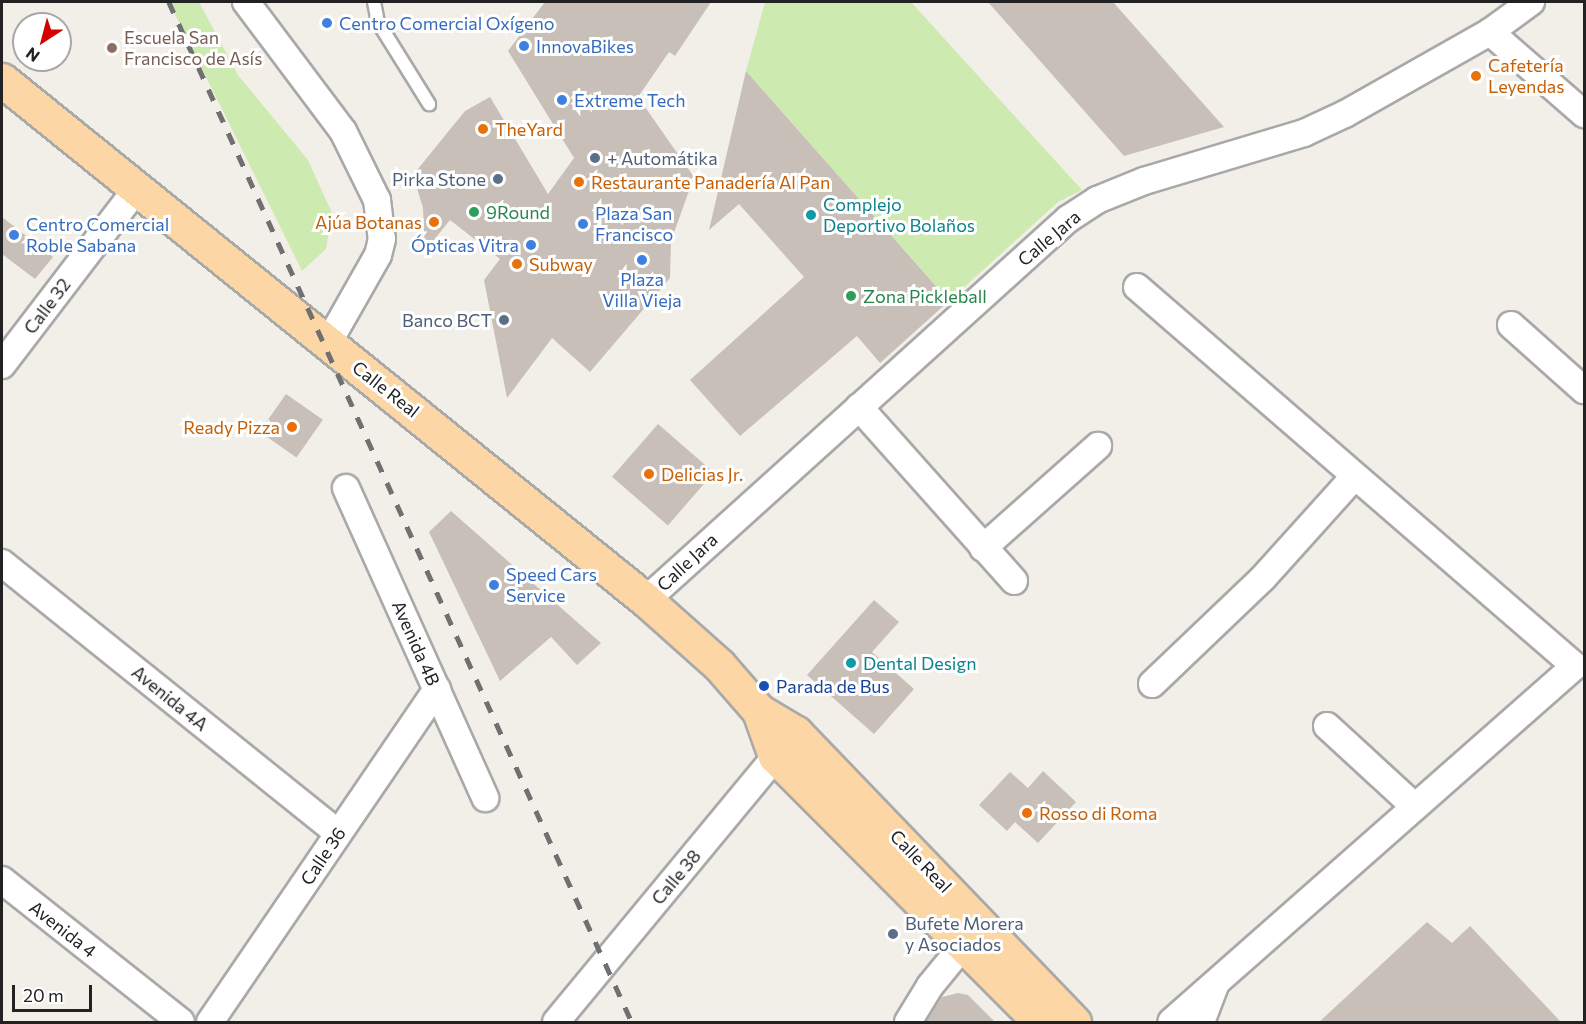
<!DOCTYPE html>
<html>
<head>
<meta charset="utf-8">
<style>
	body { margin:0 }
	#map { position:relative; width:1586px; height:1024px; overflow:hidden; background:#f2efe9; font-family:Commissioner,sans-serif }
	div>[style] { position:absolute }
	.grass>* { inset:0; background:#cdebb0 }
	.building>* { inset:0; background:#c7bfb8; transform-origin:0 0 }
	.roads { filter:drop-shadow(2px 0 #a9a9a9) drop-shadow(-2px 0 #a9a9a9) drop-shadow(0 2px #a9a9a9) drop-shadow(0 -2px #a9a9a9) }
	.lane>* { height:12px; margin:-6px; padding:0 6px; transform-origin:6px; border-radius:6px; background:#fff }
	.street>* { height:26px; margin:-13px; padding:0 13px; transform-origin:13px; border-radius:13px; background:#fff }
	.primary>* { height:33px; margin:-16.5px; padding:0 16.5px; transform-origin:16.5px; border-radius:16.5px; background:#fcd6a4 }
	.rail>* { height:4.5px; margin-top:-2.25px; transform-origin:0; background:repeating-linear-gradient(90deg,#707070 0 12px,transparent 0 24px) }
	.dots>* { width:16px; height:16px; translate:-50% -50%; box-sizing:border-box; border:3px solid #fff; border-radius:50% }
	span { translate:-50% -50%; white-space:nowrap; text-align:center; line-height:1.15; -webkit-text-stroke:6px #fff; paint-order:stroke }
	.shop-label { font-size:18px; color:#366cbe }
	.left { translate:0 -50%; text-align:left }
	.right { translate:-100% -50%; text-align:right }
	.education-label { font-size:18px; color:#785e54 }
	.food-label { font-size:18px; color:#c56008 }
	.service-label { font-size:18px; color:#4e5e75 }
	.culture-label { font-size:18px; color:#0d838f }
	.leisure-label { font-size:18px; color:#27864d }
	.street-label { font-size:18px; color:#222 }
	.transit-label { font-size:18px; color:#164399 }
	.frame { position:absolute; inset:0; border:3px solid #222; pointer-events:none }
	.north { position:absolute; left:12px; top:12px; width:60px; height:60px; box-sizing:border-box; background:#fff; border:2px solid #a7a7a7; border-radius:50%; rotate:216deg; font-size:16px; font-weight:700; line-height:24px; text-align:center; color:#222 }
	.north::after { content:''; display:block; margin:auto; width:21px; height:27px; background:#d40000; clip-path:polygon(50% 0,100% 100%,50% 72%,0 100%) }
	.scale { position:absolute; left:12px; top:985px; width:80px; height:27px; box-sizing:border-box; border:3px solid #222; border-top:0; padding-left:8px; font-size:18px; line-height:21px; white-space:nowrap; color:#222; -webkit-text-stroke:4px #fff; paint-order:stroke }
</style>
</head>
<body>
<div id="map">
	<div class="grass">
		<div style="clip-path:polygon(169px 2px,199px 2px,238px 75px,308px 160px,332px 213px,326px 249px,302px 271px)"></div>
		<div style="clip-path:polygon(765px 2px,911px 2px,1082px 190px,1058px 202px,949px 301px,746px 71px)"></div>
	</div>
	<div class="building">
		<div style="clip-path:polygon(545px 2px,711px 2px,675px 56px,669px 52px,638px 97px,694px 177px,671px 241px,670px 278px,590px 372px,552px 338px,507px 398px,484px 280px,500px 259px,450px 220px,425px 251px,423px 208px,413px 175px,465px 111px,490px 97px,548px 194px,574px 158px,508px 51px)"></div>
		<div style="clip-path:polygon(988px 2px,1113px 2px,1224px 127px,1124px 156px)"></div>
		<div style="clip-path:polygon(746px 71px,949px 301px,880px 363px,857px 336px,740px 436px,690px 380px,804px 277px,739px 204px,709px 230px)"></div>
		<div style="clip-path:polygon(2px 217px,53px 257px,35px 279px,2px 254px)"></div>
		<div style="left:286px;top:394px;width:45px;height:46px;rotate:35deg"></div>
		<div style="left:658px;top:424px;width:74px;height:70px;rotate:41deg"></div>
		<div style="clip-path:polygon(451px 511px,601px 643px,577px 665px,551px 637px,500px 681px,429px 532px)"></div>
		<div style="clip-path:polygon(874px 600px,899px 622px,872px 652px,914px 689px,874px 734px,807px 675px)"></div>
		<div style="clip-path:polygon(1043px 771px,1076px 802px,1038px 843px,1015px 822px,1007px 831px,979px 805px,1010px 772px,1028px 788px)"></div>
		<div style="clip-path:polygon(1427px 922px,1452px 943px,1470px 926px,1562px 1023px,1318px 1023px)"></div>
		<div style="clip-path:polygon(958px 993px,968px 995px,996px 1023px,925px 1023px,942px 997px)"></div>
	</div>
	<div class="roads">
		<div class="lane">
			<div style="left:374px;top:2px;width:20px;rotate:79deg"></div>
			<div style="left:378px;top:22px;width:97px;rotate:58.1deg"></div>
		</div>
		<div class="street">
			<div style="left:246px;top:2px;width:161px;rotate:53.1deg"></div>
			<div style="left:343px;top:131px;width:77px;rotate:63.8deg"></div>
			<div style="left:377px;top:200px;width:39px;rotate:83deg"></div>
			<div style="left:382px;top:239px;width:16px;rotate:104deg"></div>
			<div style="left:378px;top:255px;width:101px;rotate:119.6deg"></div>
			<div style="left:1490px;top:32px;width:125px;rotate:41.1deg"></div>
			<div style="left:1137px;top:287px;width:579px;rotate:40.87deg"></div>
			<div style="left:1575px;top:666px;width:538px;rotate:138.61deg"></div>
			<div style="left:1511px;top:325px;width:98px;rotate:41.7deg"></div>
			<div style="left:2px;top:365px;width:220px;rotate:-52.6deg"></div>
			<div style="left:859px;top:407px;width:233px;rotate:48.3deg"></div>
			<div style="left:346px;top:488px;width:340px;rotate:65.8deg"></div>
			<div style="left:983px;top:548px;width:154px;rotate:-41.6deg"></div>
			<div style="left:2px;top:563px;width:431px;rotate:38.8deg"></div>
			<div style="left:646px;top:600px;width:569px;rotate:-42.08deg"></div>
			<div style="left:1068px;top:219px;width:35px;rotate:-33deg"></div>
			<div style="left:1097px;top:200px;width:51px;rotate:-22deg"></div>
			<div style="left:1144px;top:181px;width:167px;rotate:-16.7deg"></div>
			<div style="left:1304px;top:133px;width:45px;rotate:-24.9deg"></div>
			<div style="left:1345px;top:114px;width:167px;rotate:-29.5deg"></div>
			<div style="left:1490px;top:32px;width:51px;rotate:-36.2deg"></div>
			<div style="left:1152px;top:684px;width:153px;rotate:-43.7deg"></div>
			<div style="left:1263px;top:578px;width:135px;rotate:-48deg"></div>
			<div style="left:1327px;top:726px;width:118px;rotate:42.6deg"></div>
			<div style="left:2px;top:880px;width:228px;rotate:38.4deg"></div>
			<div style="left:210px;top:1022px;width:403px;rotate:-55.7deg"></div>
			<div style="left:556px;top:1022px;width:362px;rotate:-50.4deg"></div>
			<div style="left:908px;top:1022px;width:42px;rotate:-58.6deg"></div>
			<div style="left:930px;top:986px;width:71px;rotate:-50.7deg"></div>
			<div style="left:1201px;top:1022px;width:39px;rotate:-69deg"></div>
		</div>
		<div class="primary">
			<div style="left:2px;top:80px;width:828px;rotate:38.92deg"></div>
			<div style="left:646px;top:600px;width:98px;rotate:41.7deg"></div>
			<div style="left:719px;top:665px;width:61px;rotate:49deg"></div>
			<div style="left:759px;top:711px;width:43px;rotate:30.7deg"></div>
			<div style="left:796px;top:733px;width:401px;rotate:46.1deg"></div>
			<div style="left:759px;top:711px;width:48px;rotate:70.4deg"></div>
			<div style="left:775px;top:756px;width:375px;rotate:45.1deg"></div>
		</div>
	</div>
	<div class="rail">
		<div style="left:169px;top:2px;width:1120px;rotate:65.59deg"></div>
	</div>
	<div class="dots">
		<div style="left:327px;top:23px;background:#3f7fe0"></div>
		<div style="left:524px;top:46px;background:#3f7fe0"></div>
		<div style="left:112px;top:48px;background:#8d6e63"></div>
		<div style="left:1476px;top:76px;background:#e8710a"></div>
		<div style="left:562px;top:100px;background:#3f7fe0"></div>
		<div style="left:483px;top:129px;background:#e8710a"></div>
		<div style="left:595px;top:158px;background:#5c6f8a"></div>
		<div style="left:498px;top:179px;background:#5c6f8a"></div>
		<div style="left:579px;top:182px;background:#e8710a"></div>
		<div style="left:474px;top:212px;background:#2e9e5b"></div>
		<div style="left:811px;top:215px;background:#0f9aa8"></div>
		<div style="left:434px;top:222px;background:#e8710a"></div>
		<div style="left:583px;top:224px;background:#3f7fe0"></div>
		<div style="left:14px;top:235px;background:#3f7fe0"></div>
		<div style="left:531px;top:245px;background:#3f7fe0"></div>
		<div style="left:642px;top:260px;background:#3f7fe0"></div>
		<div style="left:517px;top:264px;background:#e8710a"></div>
		<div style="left:851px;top:296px;background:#2e9e5b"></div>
		<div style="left:504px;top:320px;background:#5c6f8a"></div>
		<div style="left:292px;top:427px;background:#e8710a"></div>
		<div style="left:649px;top:474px;background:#e8710a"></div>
		<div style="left:494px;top:585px;background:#3f7fe0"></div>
		<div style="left:851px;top:663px;background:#0f9aa8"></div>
		<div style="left:764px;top:686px;background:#1a4fb4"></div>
		<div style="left:1027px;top:813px;background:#e8710a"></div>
		<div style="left:893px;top:934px;background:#5c6f8a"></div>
	</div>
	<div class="shop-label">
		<span class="left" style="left:339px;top:23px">Centro Comercial Oxígeno</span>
		<span class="left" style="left:536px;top:46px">InnovaBikes</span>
		<span class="left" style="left:574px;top:100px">Extreme Tech</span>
		<span class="left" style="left:595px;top:224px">Plaza San<br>Francisco</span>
		<span class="left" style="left:26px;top:235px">Centro Comercial<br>Roble Sabana</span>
		<span class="right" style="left:519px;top:245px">Ópticas Vitra</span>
		<span style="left:642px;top:290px">Plaza<br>Villa Vieja</span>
		<span class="left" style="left:506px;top:585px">Speed Cars<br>Service</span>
	</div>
	<div class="education-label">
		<span class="left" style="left:124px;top:48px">Escuela San<br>Francisco de Asís</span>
	</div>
	<div class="food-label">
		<span class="left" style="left:1488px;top:76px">Cafetería<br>Leyendas</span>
		<span class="left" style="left:495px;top:129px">TheYard</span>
		<span class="left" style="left:591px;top:182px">Restaurante Panadería Al Pan</span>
		<span class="right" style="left:422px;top:222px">Ajúa Botanas</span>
		<span class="left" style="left:529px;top:264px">Subway</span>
		<span class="right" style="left:280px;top:427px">Ready Pizza</span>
		<span class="left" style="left:661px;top:474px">Delicias Jr.</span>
		<span class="left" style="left:1039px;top:813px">Rosso di Roma</span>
	</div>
	<div class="service-label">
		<span class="left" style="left:607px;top:158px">+ Automátika</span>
		<span class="right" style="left:486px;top:179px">Pirka Stone</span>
		<span class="right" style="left:492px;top:320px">Banco BCT</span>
		<span class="left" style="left:905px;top:934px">Bufete Morera<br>y Asociados</span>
	</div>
	<div class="culture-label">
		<span class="left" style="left:823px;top:215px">Complejo<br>Deportivo Bolaños</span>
		<span class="left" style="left:863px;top:663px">Dental Design</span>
	</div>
	<div class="leisure-label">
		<span class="left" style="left:486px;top:212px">9Round</span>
		<span class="left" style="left:863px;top:296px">Zona Pickleball</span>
	</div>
	<div class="street-label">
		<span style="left:1049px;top:238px;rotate:-40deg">Calle Jara</span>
		<span style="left:47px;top:306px;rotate:-53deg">Calle 32</span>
		<span style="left:386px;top:389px;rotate:38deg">Calle Real</span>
		<span style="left:687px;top:562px;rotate:-43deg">Calle Jara</span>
		<span style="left:416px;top:643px;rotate:66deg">Avenida 4B</span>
		<span style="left:170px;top:698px;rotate:39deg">Avenida 4A</span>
		<span style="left:323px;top:856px;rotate:-56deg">Calle 36</span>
		<span style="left:921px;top:861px;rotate:46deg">Calle Real</span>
		<span style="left:676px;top:877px;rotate:-50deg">Calle 38</span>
		<span style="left:63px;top:929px;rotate:38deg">Avenida 4</span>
	</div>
	<div class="transit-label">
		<span class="left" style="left:776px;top:686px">Parada de Bus</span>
	</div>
	<div class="frame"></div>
	<div class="north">N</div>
	<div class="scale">20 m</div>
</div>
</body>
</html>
